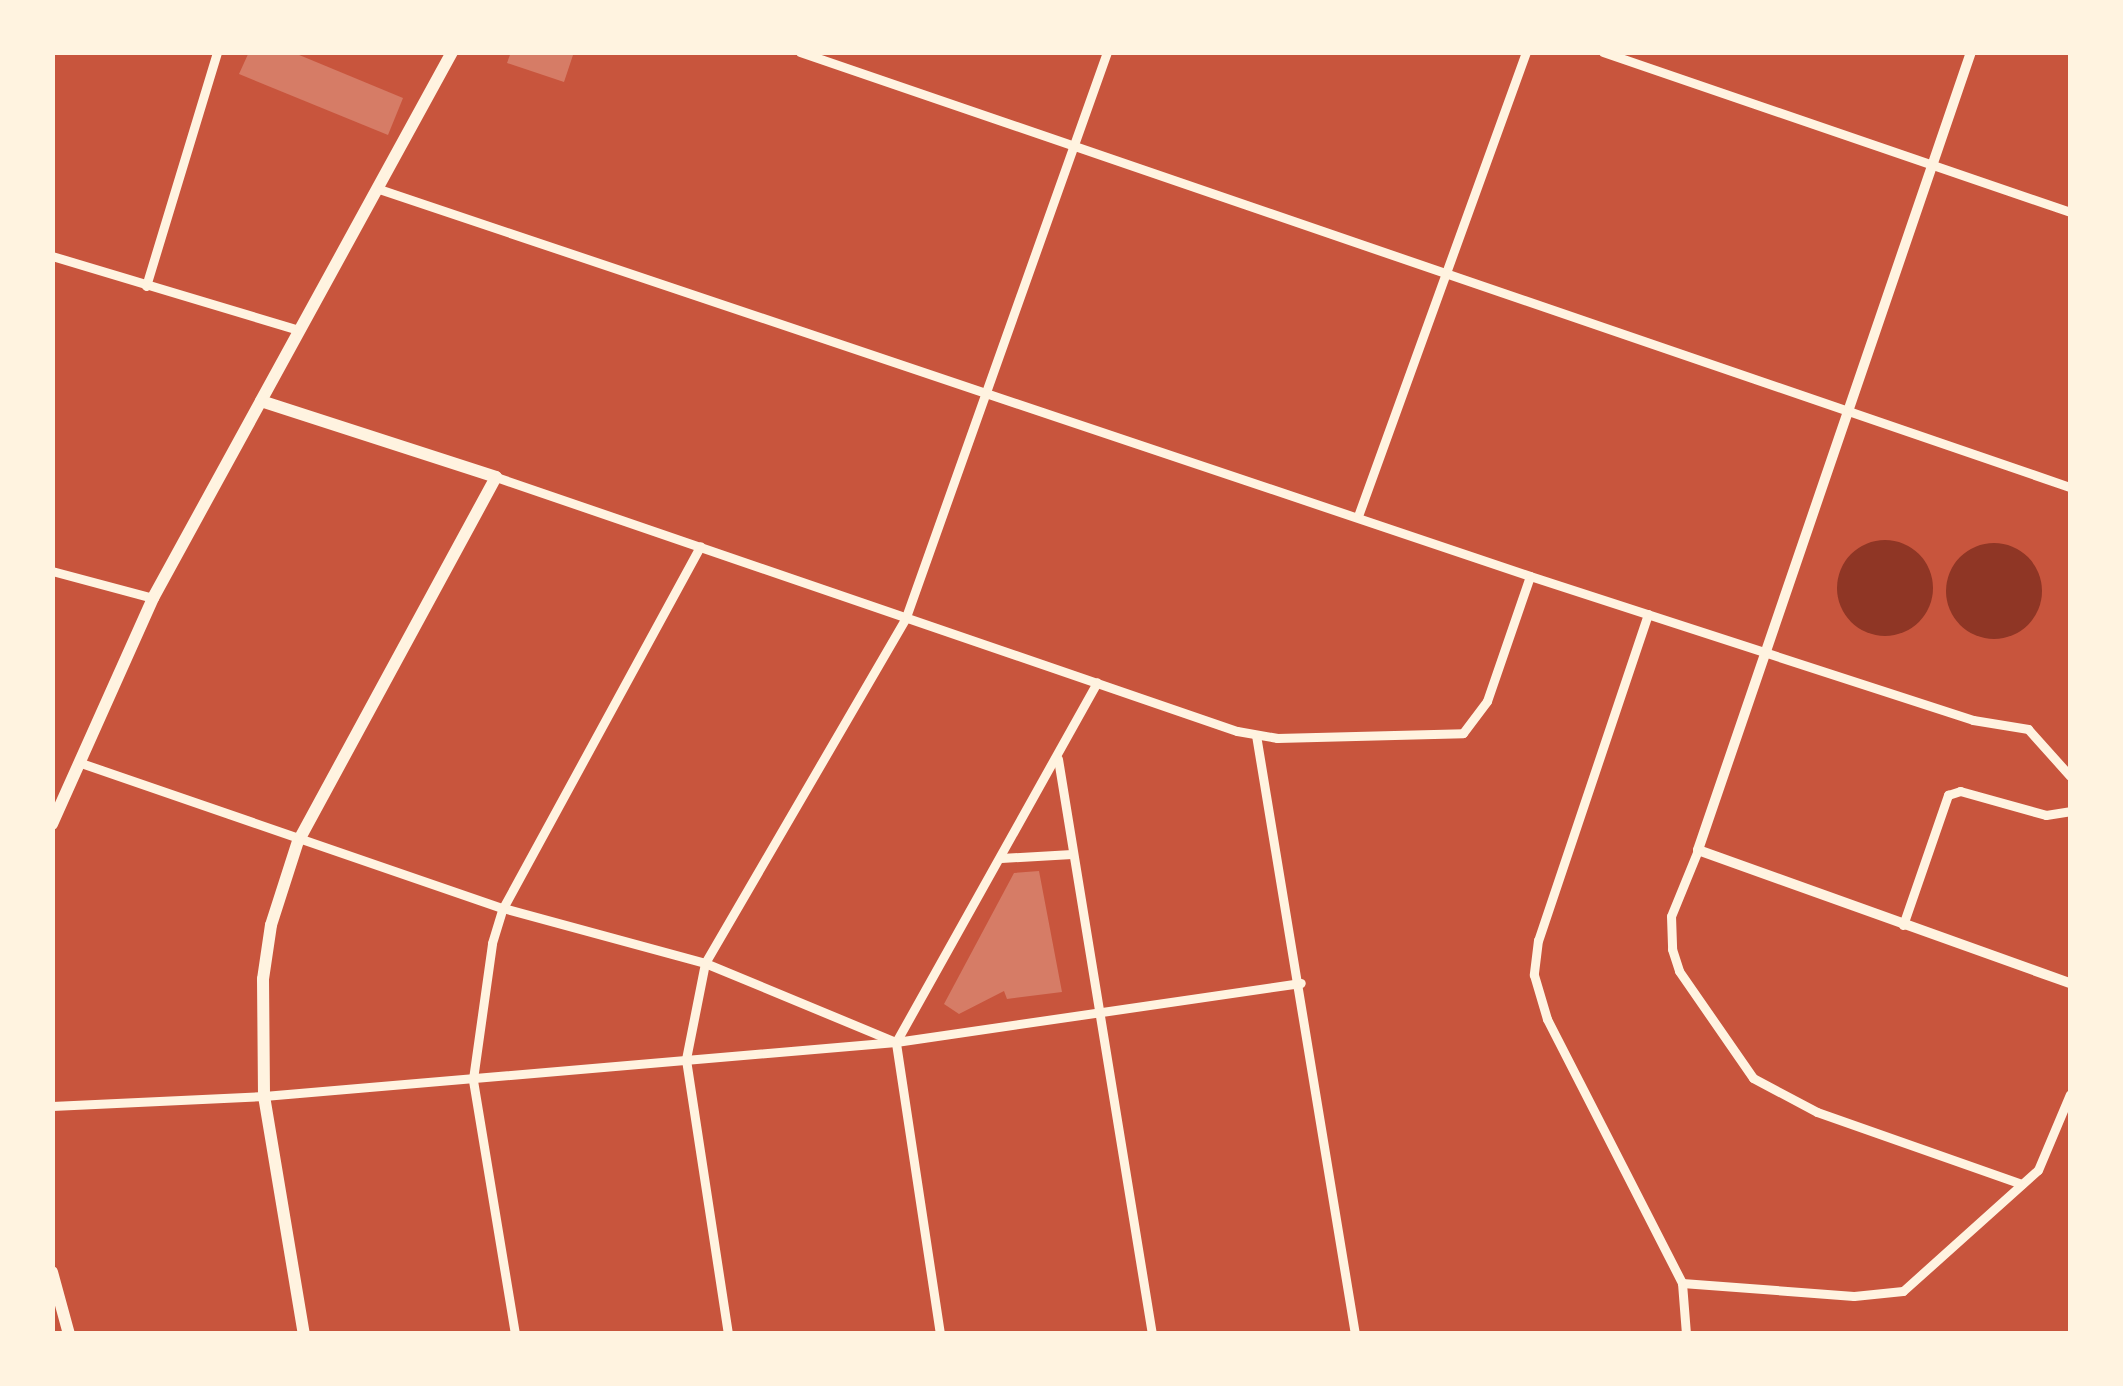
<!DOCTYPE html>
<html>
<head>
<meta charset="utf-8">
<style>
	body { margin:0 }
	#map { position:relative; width:2123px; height:1386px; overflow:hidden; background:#c8553d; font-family:"DejaVu Sans",sans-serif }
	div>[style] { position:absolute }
	.water>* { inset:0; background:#8f3625 }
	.round { border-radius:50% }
	.building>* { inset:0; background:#d67c66 }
	.minor>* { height:9px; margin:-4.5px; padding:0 4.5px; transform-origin:4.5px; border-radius:4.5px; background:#fff3e0 }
	.tertiary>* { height:10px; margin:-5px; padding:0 5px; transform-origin:5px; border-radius:5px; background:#fff3e0 }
	.secondary>* { height:12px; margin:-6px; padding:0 6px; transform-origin:6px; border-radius:6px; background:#fff3e0 }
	span { translate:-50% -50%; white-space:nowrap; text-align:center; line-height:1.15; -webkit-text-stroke:8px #fff3e0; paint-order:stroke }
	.frame { position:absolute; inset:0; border:55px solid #fff3e0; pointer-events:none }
</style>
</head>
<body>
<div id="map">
	<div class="water">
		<div class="round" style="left:1837px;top:540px;width:96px;height:96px"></div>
		<div class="round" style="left:1946px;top:543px;width:96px;height:96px"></div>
	</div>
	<div class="building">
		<div style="clip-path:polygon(249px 52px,292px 52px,403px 98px,388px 135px,239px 74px)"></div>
		<div style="clip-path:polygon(511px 52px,574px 52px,564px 82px,507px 63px)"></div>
		<div style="clip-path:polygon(1039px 871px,1062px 992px,1007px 999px,1004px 991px,959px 1014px,944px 1004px,1014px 873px)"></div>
	</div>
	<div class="minor">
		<div style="left:800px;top:52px;width:1342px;rotate:18.91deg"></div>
		<div style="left:1603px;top:52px;width:494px;rotate:18.9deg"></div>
		<div style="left:376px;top:188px;width:1217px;rotate:18.58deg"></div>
		<div style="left:1530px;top:576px;width:466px;rotate:18deg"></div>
		<div style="left:1973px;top:720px;width:56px;rotate:9.3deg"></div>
		<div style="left:2028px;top:729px;width:63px;rotate:48.2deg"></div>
		<div style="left:52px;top:256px;width:257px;rotate:16.7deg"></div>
		<div style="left:146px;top:286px;width:245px;rotate:-73.1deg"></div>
		<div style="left:496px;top:477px;width:783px;rotate:18.92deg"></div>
		<div style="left:1237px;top:731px;width:41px;rotate:9.9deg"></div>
		<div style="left:1277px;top:738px;width:186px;rotate:-1.5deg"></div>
		<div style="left:1463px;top:733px;width:40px;rotate:-53deg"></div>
		<div style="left:1487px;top:701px;width:132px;rotate:-71deg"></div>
		<div style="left:1358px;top:516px;width:493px;rotate:-70.1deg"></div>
		<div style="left:52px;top:571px;width:105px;rotate:15deg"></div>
		<div style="left:1648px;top:614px;width:344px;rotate:108.6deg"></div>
		<div style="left:1538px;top:940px;width:35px;rotate:97deg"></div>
		<div style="left:1534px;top:975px;width:46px;rotate:73.5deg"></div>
		<div style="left:1547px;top:1019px;width:297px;rotate:62.9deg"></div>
		<div style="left:1682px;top:1283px;width:51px;rotate:85.5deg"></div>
		<div style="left:1256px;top:735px;width:607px;rotate:80.62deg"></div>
		<div style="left:1058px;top:759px;width:583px;rotate:80.72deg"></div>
		<div style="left:78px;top:762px;width:449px;rotate:19deg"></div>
		<div style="left:503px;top:908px;width:209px;rotate:15.2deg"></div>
		<div style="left:705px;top:963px;width:204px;rotate:22.5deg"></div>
		<div style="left:1698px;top:850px;width:71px;rotate:112.2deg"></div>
		<div style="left:1671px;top:916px;width:33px;rotate:88deg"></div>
		<div style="left:1672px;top:949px;width:23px;rotate:72deg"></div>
		<div style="left:1679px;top:971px;width:130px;rotate:55.3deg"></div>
		<div style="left:1753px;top:1078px;width:72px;rotate:28deg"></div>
		<div style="left:1817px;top:1112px;width:217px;rotate:19.4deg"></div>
		<div style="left:1001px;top:858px;width:71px;rotate:-3.2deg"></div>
		<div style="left:1903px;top:925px;width:138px;rotate:-70.9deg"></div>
		<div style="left:1948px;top:795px;width:13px;rotate:-18deg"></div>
		<div style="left:1960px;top:791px;width:89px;rotate:15.6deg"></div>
		<div style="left:2046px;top:815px;width:24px;rotate:-9deg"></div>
		<div style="left:52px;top:1106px;width:212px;rotate:-2.7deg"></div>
		<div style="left:264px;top:1096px;width:634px;rotate:-4.88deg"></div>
		<div style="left:896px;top:1042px;width:409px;rotate:-8.3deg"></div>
		<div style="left:1682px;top:1283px;width:172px;rotate:4.3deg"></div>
		<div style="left:1854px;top:1296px;width:49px;rotate:-5.8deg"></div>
		<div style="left:1903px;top:1291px;width:181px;rotate:-41.9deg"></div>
		<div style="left:2038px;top:1170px;width:82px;rotate:-67.2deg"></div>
		<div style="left:515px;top:1334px;width:258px;rotate:-99.4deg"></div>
		<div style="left:473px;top:1079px;width:137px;rotate:-82deg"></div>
		<div style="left:492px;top:943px;width:37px;rotate:-73deg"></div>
		<div style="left:503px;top:908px;width:412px;rotate:-61.4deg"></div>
		<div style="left:728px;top:1334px;width:278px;rotate:-98.7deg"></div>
		<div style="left:686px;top:1059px;width:98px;rotate:-78.8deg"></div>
		<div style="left:705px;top:963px;width:400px;rotate:-59.8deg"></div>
		<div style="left:906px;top:617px;width:600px;rotate:-70.42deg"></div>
		<div style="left:940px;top:1334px;width:295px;rotate:-98.6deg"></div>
		<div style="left:896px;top:1042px;width:412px;rotate:-60.8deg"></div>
	</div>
	<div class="tertiary">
		<div style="left:1971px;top:52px;width:843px;rotate:108.89deg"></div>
		<div style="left:1698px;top:850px;width:395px;rotate:19.7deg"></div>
	</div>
	<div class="secondary">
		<div style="left:261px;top:401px;width:247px;rotate:17.9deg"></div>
		<div style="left:496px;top:477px;width:414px;rotate:118.5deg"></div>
		<div style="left:298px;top:841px;width:88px;rotate:107.8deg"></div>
		<div style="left:271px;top:925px;width:55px;rotate:98.4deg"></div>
		<div style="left:263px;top:979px;width:117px;rotate:89.5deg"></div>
		<div style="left:264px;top:1096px;width:241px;rotate:80.5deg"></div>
		<div style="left:52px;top:824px;width:248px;rotate:-65.9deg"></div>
		<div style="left:153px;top:598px;width:623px;rotate:-61.29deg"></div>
		<div style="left:52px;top:1272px;width:64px;rotate:74.7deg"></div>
	</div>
	<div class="frame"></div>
</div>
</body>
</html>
